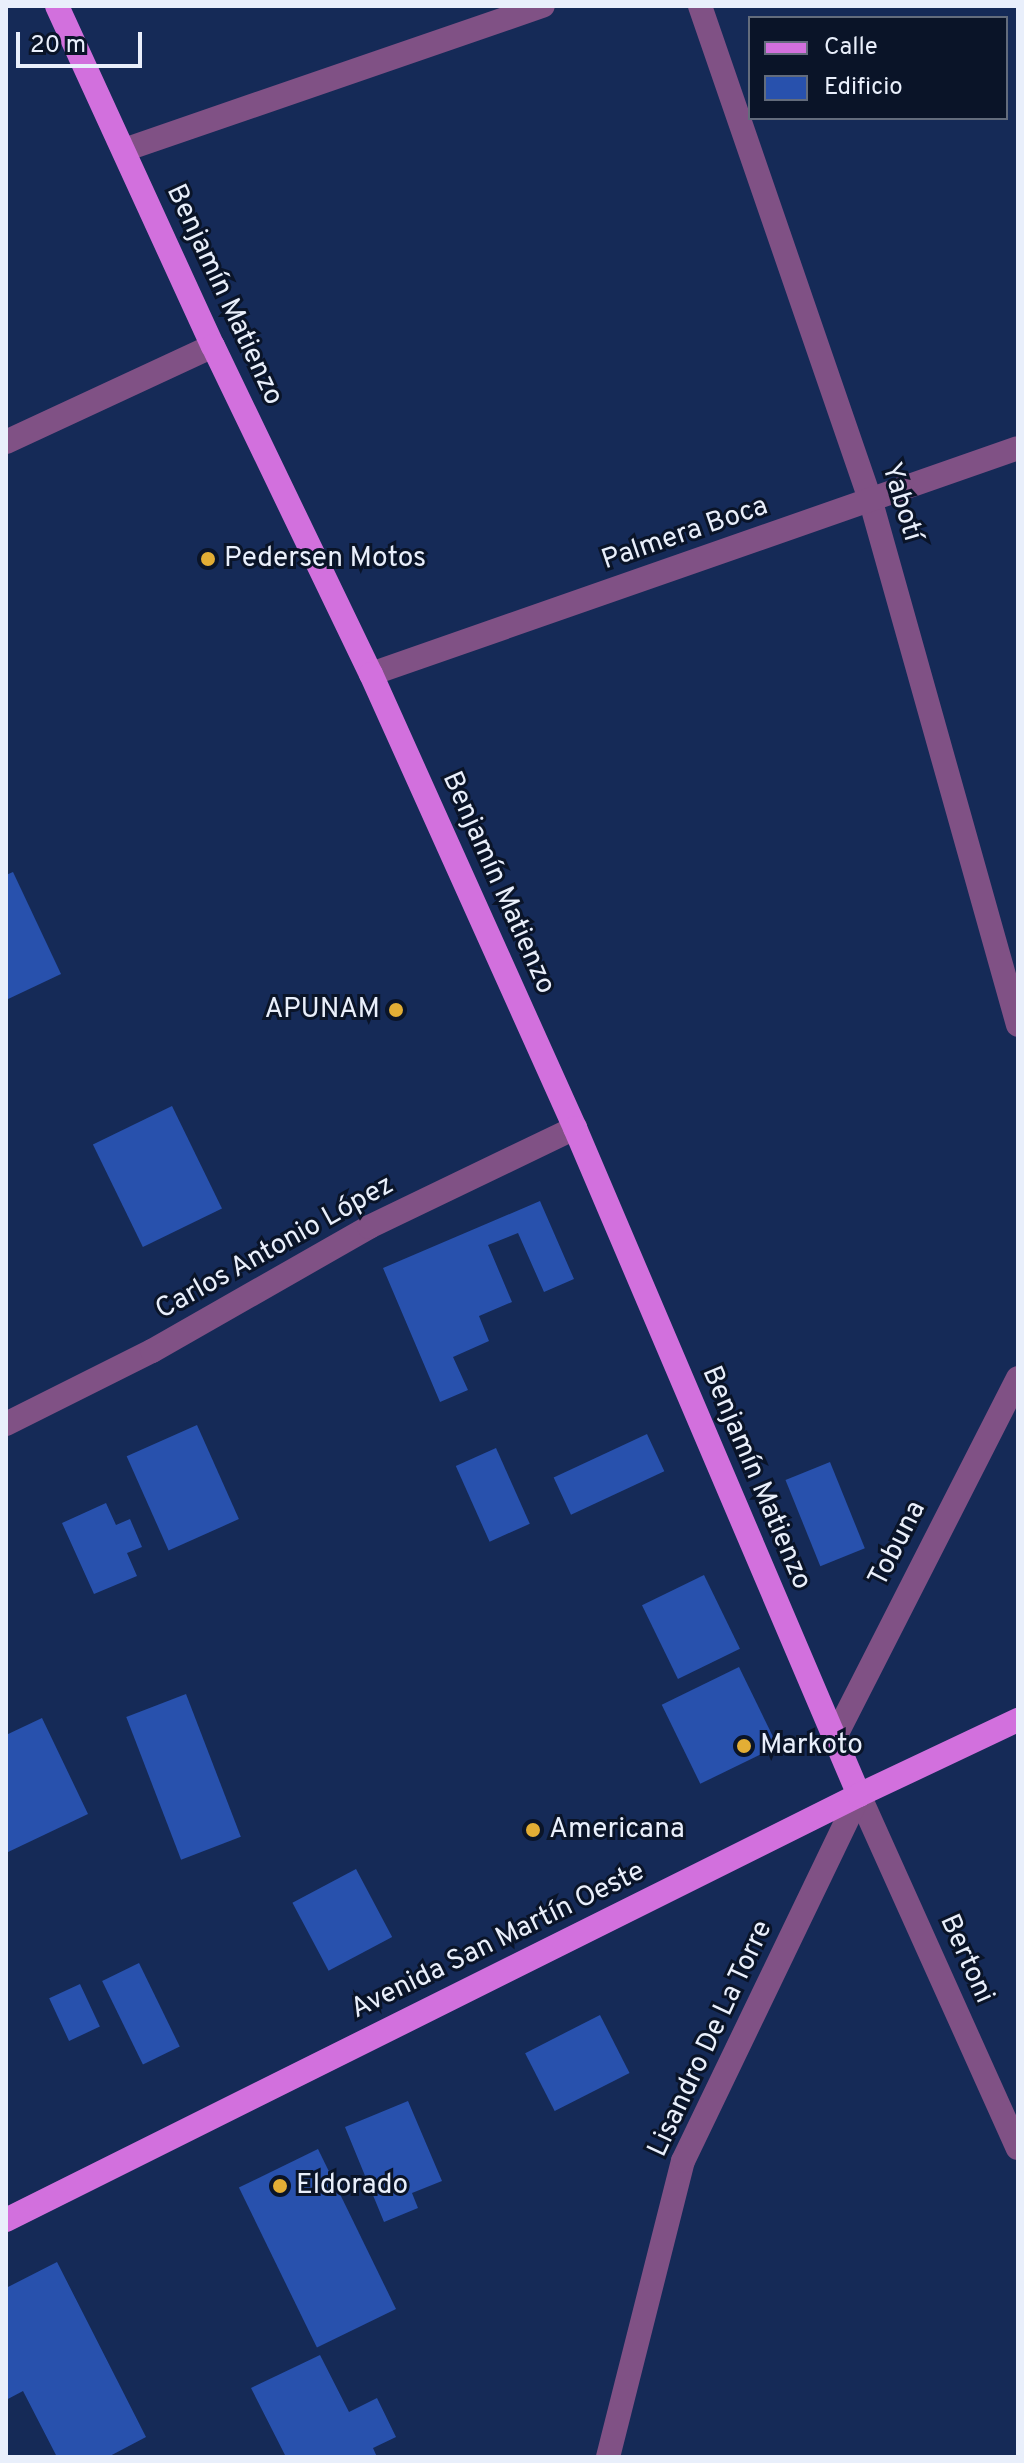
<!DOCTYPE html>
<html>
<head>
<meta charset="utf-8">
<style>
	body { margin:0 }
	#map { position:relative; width:1024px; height:2463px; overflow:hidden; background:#152a57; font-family:Overpass,sans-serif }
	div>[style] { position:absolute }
	.building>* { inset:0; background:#2851ad; transform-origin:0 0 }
	.minor>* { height:24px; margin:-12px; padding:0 12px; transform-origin:12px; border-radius:12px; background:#805185 }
	.major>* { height:24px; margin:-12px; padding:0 12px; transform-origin:12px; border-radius:12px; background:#d270dd }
	.dots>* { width:22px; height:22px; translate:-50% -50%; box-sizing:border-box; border:4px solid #0a1428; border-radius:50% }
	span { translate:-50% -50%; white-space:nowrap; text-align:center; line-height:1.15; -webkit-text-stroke:6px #0a1428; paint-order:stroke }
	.street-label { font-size:28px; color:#e9effb }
	.poi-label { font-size:28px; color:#e9effb }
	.left { translate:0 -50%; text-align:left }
	.right { translate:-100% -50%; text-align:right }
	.frame { position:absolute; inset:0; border:8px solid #e9effb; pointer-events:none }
	.legend { position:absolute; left:748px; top:16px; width:260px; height:104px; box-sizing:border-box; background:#0a1428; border:2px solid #636c7c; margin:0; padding:10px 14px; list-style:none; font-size:24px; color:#e9effb }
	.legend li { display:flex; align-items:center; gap:16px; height:40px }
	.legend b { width:40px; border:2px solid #636c7c }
	.scale { position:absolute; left:16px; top:32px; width:126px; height:36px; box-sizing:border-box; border:4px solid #e9effb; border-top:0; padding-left:10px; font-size:24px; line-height:28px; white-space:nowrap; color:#e9effb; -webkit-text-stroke:6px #0a1428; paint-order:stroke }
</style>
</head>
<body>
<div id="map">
	<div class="building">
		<div style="clip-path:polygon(13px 872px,61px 974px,6px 1000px,6px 875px)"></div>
		<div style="left:172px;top:1106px;width:114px;height:88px;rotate:64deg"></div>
		<div style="clip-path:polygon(540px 1201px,574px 1279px,544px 1292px,518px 1233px,488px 1245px,512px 1302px,479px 1316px,489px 1341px,453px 1357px,468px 1390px,440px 1402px,383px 1268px)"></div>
		<div style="left:197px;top:1425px;width:103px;height:77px;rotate:66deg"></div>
		<div style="left:647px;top:1434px;width:41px;height:103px;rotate:65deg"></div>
		<div style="left:496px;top:1448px;width:83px;height:44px;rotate:66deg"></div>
		<div style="left:830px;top:1462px;width:93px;height:48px;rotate:68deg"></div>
		<div style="clip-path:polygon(106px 1503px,116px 1525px,130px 1519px,142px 1547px,127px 1553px,137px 1576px,94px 1594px,62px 1523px)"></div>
		<div style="left:704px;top:1575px;width:82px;height:69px;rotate:64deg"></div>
		<div style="left:739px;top:1667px;width:88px;height:86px;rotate:64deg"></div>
		<div style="left:186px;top:1694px;width:153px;height:64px;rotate:69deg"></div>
		<div style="clip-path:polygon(42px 1718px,88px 1814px,6px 1853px,6px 1735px)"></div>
		<div style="left:356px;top:1869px;width:77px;height:72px;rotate:62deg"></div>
		<div style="left:139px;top:1963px;width:93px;height:41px;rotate:64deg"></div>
		<div style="left:80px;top:1984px;width:47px;height:34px;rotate:65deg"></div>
		<div style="left:600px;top:2015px;width:65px;height:84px;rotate:63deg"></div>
		<div style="clip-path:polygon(408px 2101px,442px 2181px,412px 2193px,418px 2208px,384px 2222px,345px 2127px)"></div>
		<div style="left:318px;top:2149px;width:178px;height:88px;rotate:64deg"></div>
		<div style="clip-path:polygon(57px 2262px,146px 2437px,108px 2457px,57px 2457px,23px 2391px,6px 2400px,6px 2288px)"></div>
		<div style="clip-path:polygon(320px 2355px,349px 2412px,377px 2398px,396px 2437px,373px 2448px,377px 2457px,286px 2457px,251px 2388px)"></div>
	</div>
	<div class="minor">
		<div style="left:700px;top:6px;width:525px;rotate:70.98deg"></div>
		<div style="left:871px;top:502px;width:543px;rotate:74.3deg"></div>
		<div style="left:124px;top:150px;width:443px;rotate:-19deg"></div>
		<div style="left:6px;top:442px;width:228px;rotate:-24.9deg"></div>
		<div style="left:371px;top:674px;width:685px;rotate:-19.25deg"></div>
		<div style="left:6px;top:1424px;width:163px;rotate:-26.6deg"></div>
		<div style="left:152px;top:1351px;width:250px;rotate:-29.7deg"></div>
		<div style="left:369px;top:1227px;width:229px;rotate:-25.7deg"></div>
		<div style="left:834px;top:1739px;width:405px;rotate:-63deg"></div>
		<div style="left:859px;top:1795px;width:387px;rotate:65.8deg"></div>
		<div style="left:608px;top:2457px;width:305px;rotate:-75.8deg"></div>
		<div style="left:683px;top:2161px;width:406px;rotate:-64.3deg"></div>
	</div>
	<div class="major">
		<div style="left:57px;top:6px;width:374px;rotate:65.4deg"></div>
		<div style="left:213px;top:346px;width:364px;rotate:64.3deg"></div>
		<div style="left:371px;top:674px;width:498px;rotate:65.8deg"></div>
		<div style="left:575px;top:1128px;width:725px;rotate:66.94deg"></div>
		<div style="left:6px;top:2220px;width:953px;rotate:-26.48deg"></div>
		<div style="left:859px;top:1795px;width:176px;rotate:-25.3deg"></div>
	</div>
	<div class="dots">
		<div style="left:208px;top:559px;background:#e3ae35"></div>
		<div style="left:396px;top:1010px;background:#e3ae35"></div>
		<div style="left:744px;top:1746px;background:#e3ae35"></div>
		<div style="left:533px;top:1830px;background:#e3ae35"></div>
		<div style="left:280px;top:2186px;background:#e3ae35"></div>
	</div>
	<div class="street-label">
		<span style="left:224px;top:295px;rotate:65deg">Benjamín Matienzo</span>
		<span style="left:901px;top:502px;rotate:73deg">Yabotí</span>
		<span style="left:685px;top:534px;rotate:-19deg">Palmera Boca</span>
		<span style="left:498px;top:883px;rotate:66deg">Benjamín Matienzo</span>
		<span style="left:275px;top:1248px;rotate:-29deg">Carlos Antonio López</span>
		<span style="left:756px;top:1478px;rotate:67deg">Benjamín Matienzo</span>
		<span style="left:898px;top:1544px;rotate:-63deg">Tobuna</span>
		<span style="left:498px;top:1941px;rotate:-26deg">Avenida San Martín Oeste</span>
		<span style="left:966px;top:1959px;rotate:66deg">Bertoni</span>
		<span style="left:711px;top:2039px;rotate:-65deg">Lisandro De La Torre</span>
	</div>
	<div class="poi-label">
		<span class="left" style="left:224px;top:559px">Pedersen Motos</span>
		<span class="right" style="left:380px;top:1010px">APUNAM</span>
		<span class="left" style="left:760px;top:1746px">Markoto</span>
		<span class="left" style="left:549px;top:1830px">Americana</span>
		<span class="left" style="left:296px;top:2186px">Eldorado</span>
	</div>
	<div class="frame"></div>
	<ul class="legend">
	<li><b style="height:10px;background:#d270dd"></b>Calle</li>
	<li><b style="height:22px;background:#2851ad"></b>Edificio</li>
	</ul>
	<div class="scale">20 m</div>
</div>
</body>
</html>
